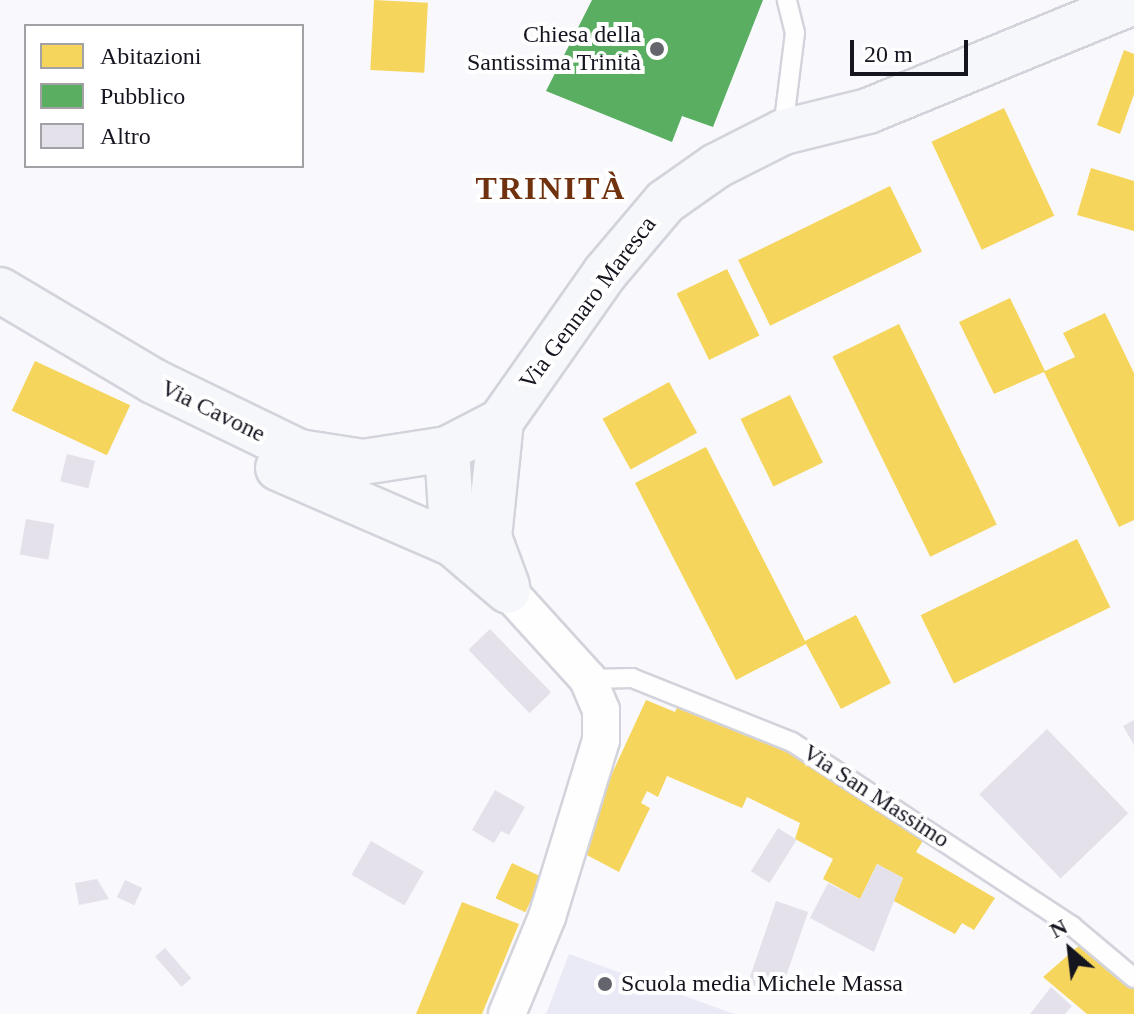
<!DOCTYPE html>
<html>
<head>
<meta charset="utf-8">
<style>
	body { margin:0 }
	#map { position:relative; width:1134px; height:1014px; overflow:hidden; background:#f8f8fd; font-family:"Times New Roman",serif }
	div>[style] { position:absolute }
	.built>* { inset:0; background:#e9eaf5 }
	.homes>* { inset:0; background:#f6d55c; transform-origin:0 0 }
	.public>* { inset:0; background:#5aae61 }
	.building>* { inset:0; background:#e4e1ea; transform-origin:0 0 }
	.roads { filter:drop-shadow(2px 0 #d3d3dc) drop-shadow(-2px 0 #d3d3dc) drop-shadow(0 2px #d3d3dc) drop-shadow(0 -2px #d3d3dc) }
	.lane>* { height:18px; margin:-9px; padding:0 9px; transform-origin:9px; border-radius:9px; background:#fefeff }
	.street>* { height:36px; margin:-18px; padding:0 18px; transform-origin:18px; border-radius:18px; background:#fefeff }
	.secondary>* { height:44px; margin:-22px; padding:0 22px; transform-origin:22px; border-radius:22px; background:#f5f7fa }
	.dots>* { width:22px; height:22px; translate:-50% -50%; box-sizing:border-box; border:4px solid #fff; border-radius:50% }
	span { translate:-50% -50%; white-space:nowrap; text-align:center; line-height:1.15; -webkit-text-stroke:8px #fff; paint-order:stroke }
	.poi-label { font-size:24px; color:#151520 }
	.right { translate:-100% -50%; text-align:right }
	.left { translate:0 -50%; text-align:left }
	.street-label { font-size:24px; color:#151520 }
	.district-label { font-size:32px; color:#70310f; font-weight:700; letter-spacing:2px }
	.legend { position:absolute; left:24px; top:24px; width:280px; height:144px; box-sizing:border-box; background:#fff; border:2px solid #a1a1a6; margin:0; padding:10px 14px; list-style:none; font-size:24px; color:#151520 }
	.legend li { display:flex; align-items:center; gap:16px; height:40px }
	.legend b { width:40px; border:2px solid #a1a1a6 }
	.north { position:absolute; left:1030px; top:910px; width:80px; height:80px; -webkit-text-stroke:6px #fff; paint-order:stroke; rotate:332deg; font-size:22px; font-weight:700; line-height:32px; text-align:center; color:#151520 }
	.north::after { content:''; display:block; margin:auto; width:28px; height:36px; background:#151520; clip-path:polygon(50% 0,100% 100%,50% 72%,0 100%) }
	.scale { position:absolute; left:850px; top:40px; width:118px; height:36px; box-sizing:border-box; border:4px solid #151520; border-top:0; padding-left:10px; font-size:24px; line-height:28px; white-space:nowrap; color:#151520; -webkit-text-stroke:6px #fff; paint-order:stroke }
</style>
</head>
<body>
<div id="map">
	<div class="built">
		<div style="clip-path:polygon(569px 954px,734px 1014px,546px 1014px)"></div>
	</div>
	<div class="homes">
		<div style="left:374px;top:0;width:54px;height:70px;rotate:3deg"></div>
		<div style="clip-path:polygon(1124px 50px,1134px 54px,1134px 94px,1120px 134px,1097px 125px)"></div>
		<div style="left:1004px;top:108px;width:119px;height:80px;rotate:65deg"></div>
		<div style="clip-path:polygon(1091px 168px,1134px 181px,1134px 231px,1077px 215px)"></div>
		<div style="left:890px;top:186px;width:73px;height:169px;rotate:64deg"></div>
		<div style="left:727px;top:269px;width:74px;height:56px;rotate:64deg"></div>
		<div style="clip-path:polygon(1010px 298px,1045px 371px,1075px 357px,1063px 333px,1105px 313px,1134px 373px,1134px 520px,1119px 527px,1044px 372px,994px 394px,959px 322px)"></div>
		<div style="left:899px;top:324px;width:223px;height:74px;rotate:64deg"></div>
		<div style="left:35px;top:361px;width:105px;height:55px;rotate:25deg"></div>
		<div style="left:669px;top:382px;width:58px;height:76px;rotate:61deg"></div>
		<div style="left:790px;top:395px;width:75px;height:55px;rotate:64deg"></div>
		<div style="clip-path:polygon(706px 447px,805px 641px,856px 615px,891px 683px,841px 709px,806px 644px,736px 680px,635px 483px)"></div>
		<div style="left:1077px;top:539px;width:76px;height:174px;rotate:64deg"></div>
		<div style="clip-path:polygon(646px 700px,675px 712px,679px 703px,821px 767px,929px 831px,916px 852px,995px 898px,974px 930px,962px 923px,955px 934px,892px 900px,903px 878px,877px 864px,860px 899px,823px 879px,833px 859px,795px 839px,800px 823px,747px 797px,742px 808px,667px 776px,658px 797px,647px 791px,641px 803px,650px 808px,619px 872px,583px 853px,585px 832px)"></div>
		<div style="left:512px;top:863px;width:33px;height:39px;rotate:25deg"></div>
		<div style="clip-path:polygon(462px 902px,519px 924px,482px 1014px,416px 1014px)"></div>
		<div style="clip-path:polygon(1082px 943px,1134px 985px,1134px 1014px,1087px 1014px,1043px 977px)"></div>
	</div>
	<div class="public">
		<div style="clip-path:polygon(592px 0,763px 0,713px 127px,682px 116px,672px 142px,546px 91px)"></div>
	</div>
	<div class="building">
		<div style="left:67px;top:454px;width:29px;height:28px;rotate:14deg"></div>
		<div style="left:26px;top:519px;width:29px;height:36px;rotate:10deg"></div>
		<div style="left:490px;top:629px;width:88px;height:30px;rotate:46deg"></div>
		<div style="clip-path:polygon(1134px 720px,1134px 745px,1123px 726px)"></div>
		<div style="left:1047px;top:729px;width:117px;height:94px;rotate:46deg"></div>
		<div style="clip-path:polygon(495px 790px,525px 807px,509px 835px,501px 831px,494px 843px,472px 830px)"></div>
		<div style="left:778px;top:828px;width:22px;height:51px;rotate:32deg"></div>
		<div style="left:371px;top:841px;width:61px;height:39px;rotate:30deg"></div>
		<div style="clip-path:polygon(877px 864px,903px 878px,874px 952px,810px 918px,828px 883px,860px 899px)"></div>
		<div style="clip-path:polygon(97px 879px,109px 899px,79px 905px,75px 883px)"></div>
		<div style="left:125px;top:880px;width:19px;height:19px;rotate:25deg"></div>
		<div style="left:776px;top:901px;width:34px;height:87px;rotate:19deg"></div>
		<div style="left:165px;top:948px;width:40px;height:13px;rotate:49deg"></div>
		<div style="clip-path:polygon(1051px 987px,1072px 1006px,1065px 1014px,1030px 1014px)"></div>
	</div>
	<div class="roads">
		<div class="lane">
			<div style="left:783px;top:129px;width:97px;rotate:-82.9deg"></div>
			<div style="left:795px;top:33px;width:34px;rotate:-104deg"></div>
			<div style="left:588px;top:679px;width:44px;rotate:-1.3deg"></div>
			<div style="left:632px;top:678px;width:172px;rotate:21.8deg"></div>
			<div style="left:792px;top:742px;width:335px;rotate:33.3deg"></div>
			<div style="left:1072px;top:926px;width:81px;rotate:40deg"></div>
		</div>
		<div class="street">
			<div style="left:507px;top:1014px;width:105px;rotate:-67.6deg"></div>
			<div style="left:547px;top:917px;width:185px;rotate:-73deg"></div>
			<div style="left:601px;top:740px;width:30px;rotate:-90deg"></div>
			<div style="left:601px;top:710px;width:34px;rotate:-113deg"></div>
			<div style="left:588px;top:679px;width:119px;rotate:-132.3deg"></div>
		</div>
		<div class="secondary">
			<div style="left:0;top:290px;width:178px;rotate:30.7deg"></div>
			<div style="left:153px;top:381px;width:162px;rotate:25.9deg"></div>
			<div style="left:299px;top:452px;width:65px;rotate:8.9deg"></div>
			<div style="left:363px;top:462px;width:85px;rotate:-8.8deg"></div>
			<div style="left:447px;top:449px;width:61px;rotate:-27.4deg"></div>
			<div style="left:501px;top:421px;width:181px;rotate:-54.9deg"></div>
			<div style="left:605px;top:273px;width:93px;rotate:-49.8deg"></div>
			<div style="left:665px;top:202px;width:62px;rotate:-35.2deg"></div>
			<div style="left:716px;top:166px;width:75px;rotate:-26.9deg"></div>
			<div style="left:783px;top:132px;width:88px;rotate:-13.9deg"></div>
			<div style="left:868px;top:111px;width:287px;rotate:-22.3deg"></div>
			<div style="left:501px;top:421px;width:117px;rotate:95.9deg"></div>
			<div style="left:489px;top:537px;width:52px;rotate:69.8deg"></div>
			<div style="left:447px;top:449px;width:95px;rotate:86.4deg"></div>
			<div style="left:278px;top:468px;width:191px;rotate:23.5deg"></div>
			<div style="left:453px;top:544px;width:72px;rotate:40.5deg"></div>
		</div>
	</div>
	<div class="dots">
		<div style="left:657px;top:49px;background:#64646d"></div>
		<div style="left:605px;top:984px;background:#64646d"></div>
	</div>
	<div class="poi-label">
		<span class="right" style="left:641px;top:49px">Chiesa della<br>Santissima Trinità</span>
		<span class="left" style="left:621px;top:984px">Scuola media Michele Massa</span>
	</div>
	<div class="street-label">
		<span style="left:588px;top:303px;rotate:-53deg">Via Gennaro Maresca</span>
		<span style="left:213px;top:411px;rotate:26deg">Via Cavone</span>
		<span style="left:876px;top:796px;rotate:33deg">Via San Massimo</span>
	</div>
	<div class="district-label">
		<span style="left:551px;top:188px">TRINITÀ</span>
	</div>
	<ul class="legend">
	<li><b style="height:22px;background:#f6d55c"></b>Abitazioni</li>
	<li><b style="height:22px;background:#5aae61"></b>Pubblico</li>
	<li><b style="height:22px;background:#e4e1ea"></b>Altro</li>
	</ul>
	<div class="north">N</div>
	<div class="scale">20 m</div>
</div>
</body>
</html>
